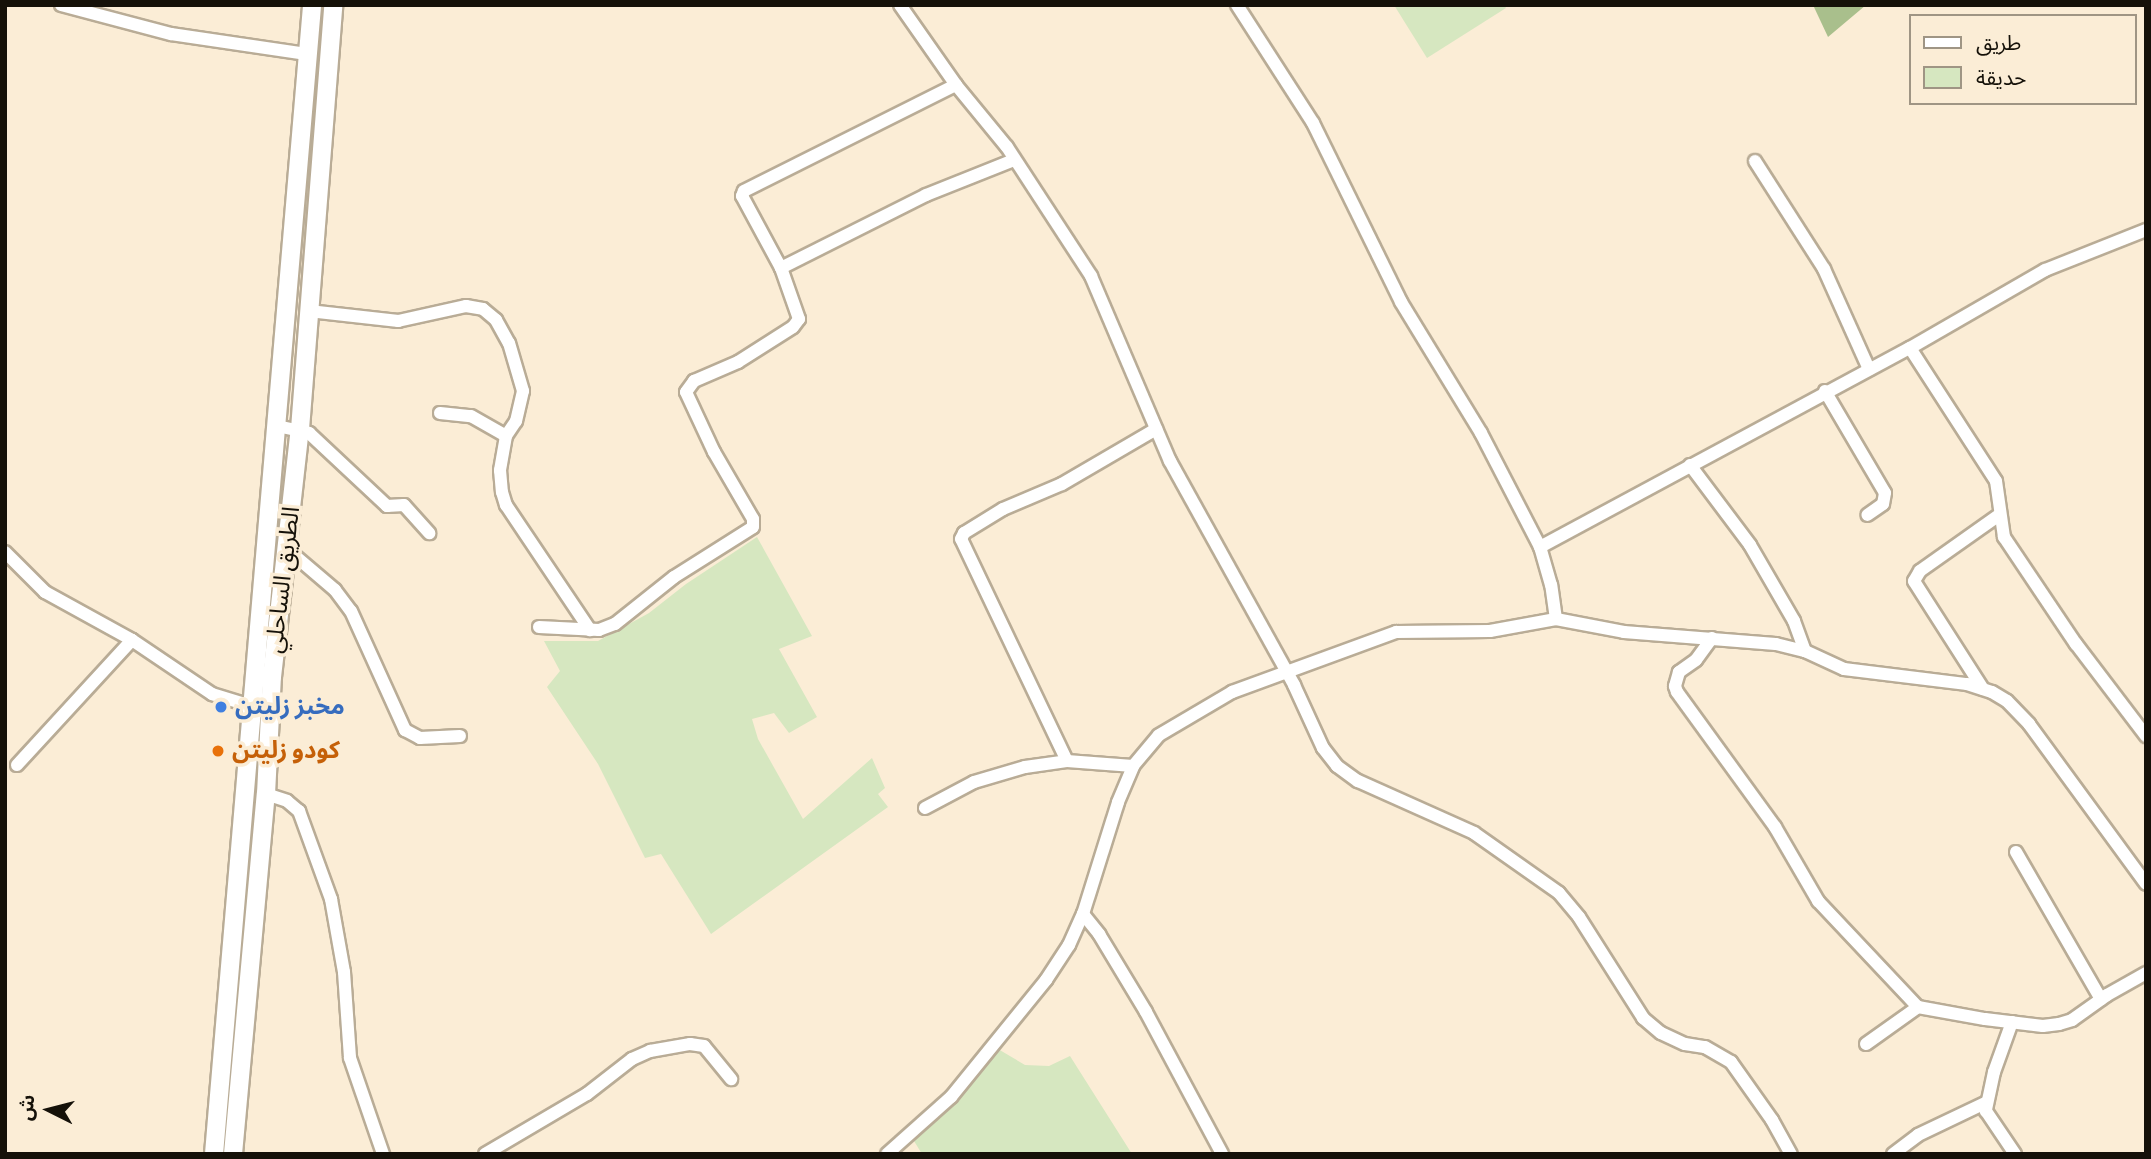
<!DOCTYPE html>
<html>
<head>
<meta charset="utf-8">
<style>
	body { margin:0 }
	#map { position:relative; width:2151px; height:1159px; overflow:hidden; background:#fbedd6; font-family:"Source Sans 3","Noto Sans Arabic",sans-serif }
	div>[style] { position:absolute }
	.green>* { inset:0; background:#d6e7c0 }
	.forest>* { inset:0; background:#a9bf8c }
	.roads { filter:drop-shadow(2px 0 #b9ac96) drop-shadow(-2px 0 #b9ac96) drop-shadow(0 2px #b9ac96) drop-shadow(0 -2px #b9ac96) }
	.minor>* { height:12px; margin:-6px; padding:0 6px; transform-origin:6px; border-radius:6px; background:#fff }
	.highway>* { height:18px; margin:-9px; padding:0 9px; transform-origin:9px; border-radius:9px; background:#fff }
	.dots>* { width:19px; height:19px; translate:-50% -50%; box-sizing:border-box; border:4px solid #fbedd6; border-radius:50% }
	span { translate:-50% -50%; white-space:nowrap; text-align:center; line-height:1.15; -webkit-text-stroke:7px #fbedd6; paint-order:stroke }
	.street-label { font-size:24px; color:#151109 }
	.shop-label { font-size:24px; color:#366cbe; font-weight:700 }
	.left { translate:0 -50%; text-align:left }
	.food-label { font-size:24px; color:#c56008; font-weight:700 }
	.frame { position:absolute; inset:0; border:7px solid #151109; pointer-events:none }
	.legend { position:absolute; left:1909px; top:14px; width:228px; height:91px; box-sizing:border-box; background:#fbedd6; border:2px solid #9f9584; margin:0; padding:9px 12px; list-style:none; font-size:21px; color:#151109 }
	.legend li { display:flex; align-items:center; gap:14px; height:35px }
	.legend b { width:35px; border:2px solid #9f9584 }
	.north { position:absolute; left:14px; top:1075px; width:70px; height:70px; -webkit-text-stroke:5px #fbedd6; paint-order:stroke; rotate:276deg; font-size:19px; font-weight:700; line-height:28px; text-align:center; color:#151109 }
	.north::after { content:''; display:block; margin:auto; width:24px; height:32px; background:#151109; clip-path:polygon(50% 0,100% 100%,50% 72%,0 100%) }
</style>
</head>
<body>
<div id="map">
	<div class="green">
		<div style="clip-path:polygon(1394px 5px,1504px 5px,1506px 8px,1427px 58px)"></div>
		<div style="clip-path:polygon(757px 537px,812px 636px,779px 649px,817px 717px,789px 733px,774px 713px,752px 719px,758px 739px,803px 819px,872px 758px,885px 788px,878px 794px,888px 807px,711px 934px,661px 854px,645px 858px,598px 764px,547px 687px,560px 671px,544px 641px,598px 641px,649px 613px,686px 584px)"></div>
		<div style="clip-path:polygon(998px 1049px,1025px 1065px,1049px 1066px,1070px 1056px,1132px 1154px,922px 1154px,914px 1141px)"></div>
	</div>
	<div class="forest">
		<div style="clip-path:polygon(1813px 5px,1866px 5px,1828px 37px)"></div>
	</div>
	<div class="roads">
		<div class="minor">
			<div style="left:61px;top:5px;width:114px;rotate:14.8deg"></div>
			<div style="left:171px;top:34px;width:137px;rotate:8.4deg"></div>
			<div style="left:900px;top:5px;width:98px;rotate:55deg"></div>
			<div style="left:956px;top:85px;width:80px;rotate:50.6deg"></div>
			<div style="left:1007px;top:147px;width:154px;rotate:56.9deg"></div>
			<div style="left:1091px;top:276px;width:201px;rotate:66.9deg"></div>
			<div style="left:1170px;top:461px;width:256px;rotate:61deg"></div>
			<div style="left:1294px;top:685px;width:69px;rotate:65.3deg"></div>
			<div style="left:1323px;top:748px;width:23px;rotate:52deg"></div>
			<div style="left:1337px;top:766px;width:26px;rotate:36deg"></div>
			<div style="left:1358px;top:781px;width:127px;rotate:24.1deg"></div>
			<div style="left:1474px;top:833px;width:104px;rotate:35.2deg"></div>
			<div style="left:1559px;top:893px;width:31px;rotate:50deg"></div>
			<div style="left:1579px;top:917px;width:120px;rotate:57.6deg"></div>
			<div style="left:1643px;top:1018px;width:23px;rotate:40deg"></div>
			<div style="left:1661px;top:1033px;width:26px;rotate:25deg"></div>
			<div style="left:1685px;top:1044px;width:20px;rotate:9deg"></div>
			<div style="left:1705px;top:1047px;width:30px;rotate:30deg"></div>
			<div style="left:1731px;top:1062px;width:71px;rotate:54.7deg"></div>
			<div style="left:1772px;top:1120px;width:39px;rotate:61deg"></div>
			<div style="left:1237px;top:5px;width:140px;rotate:57.2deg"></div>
			<div style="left:1313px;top:123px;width:199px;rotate:63.8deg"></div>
			<div style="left:1401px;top:302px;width:153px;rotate:58.6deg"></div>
			<div style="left:1481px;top:433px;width:128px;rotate:62.6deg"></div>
			<div style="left:1755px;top:161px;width:128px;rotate:57.4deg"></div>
			<div style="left:1824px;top:269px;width:110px;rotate:65.8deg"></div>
			<div style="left:781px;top:268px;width:162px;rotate:-26.7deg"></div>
			<div style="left:926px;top:195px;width:95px;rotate:-21.7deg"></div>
			<div style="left:309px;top:311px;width:90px;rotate:6.4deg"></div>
			<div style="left:398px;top:321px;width:70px;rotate:-12.4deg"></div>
			<div style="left:466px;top:306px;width:17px;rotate:10deg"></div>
			<div style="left:483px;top:309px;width:17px;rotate:40deg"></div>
			<div style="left:496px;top:320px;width:26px;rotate:61deg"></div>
			<div style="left:509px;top:343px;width:50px;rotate:73.7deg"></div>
			<div style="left:523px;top:391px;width:31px;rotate:103deg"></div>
			<div style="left:516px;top:421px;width:18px;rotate:124deg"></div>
			<div style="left:506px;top:436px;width:35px;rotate:100deg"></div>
			<div style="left:500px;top:470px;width:22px;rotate:85deg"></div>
			<div style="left:502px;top:492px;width:14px;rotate:73deg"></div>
			<div style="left:506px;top:505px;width:151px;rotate:56.1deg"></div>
			<div style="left:1910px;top:348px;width:158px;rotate:57.1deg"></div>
			<div style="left:1996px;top:481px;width:57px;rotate:81.9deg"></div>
			<div style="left:2004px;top:537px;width:129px;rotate:56.1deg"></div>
			<div style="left:2076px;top:644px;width:116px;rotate:52.7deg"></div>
			<div style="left:1825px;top:391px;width:118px;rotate:59.5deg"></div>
			<div style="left:1885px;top:493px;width:11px;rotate:100deg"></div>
			<div style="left:1883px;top:504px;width:19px;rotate:145deg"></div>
			<div style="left:440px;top:413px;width:31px;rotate:6deg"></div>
			<div style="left:471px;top:416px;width:40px;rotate:29.7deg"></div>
			<div style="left:277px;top:426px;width:33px;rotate:12deg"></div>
			<div style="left:309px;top:433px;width:107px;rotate:43.1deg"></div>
			<div style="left:387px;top:506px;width:17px;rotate:-3deg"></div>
			<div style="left:404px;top:505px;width:38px;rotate:48deg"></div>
			<div style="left:1690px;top:465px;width:100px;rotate:53.1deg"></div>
			<div style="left:1750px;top:545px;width:88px;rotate:59.9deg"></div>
			<div style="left:1794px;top:621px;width:32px;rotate:70deg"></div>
			<div style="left:287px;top:549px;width:63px;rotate:40.5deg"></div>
			<div style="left:335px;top:590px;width:26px;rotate:53deg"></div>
			<div style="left:351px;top:611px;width:131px;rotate:65.6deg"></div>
			<div style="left:405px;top:730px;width:17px;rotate:28deg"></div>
			<div style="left:420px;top:738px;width:40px;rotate:-2.9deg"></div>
			<div style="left:5px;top:552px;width:57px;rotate:45deg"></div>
			<div style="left:45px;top:592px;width:99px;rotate:28.9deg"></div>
			<div style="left:132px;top:640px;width:97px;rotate:34deg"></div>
			<div style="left:212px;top:694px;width:41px;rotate:17.1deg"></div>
			<div style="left:1556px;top:619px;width:69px;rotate:10.8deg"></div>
			<div style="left:1624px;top:632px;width:152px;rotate:4.5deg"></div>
			<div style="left:1776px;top:644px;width:30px;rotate:14deg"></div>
			<div style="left:1805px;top:651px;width:43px;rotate:24.8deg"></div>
			<div style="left:1844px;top:669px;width:124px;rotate:7deg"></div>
			<div style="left:1967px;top:684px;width:26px;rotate:18deg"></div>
			<div style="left:1992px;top:692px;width:17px;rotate:31deg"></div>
			<div style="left:2007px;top:701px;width:32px;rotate:46deg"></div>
			<div style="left:2029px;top:724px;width:198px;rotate:53.8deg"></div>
			<div style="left:539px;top:627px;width:60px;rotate:2.9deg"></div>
			<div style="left:599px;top:630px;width:17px;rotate:-21deg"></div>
			<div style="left:615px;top:624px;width:75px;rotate:-38.5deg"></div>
			<div style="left:674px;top:577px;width:93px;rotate:-32.3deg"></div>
			<div style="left:753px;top:527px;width:8px;rotate:-90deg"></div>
			<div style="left:753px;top:519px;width:78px;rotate:-120.2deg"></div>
			<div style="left:714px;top:452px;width:66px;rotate:-115deg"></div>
			<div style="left:686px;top:392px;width:14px;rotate:-54deg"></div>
			<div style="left:694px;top:381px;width:48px;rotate:-23.4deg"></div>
			<div style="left:738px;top:362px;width:65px;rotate:-32.5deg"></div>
			<div style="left:793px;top:327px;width:10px;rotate:-53deg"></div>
			<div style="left:799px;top:319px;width:54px;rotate:-109.4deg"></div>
			<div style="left:781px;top:268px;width:82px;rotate:-118.4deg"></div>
			<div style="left:742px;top:196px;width:5px;rotate:-68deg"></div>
			<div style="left:744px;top:191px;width:237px;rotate:-26.6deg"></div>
			<div style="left:1712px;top:638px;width:27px;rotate:126deg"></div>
			<div style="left:1696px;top:660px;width:21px;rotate:145deg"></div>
			<div style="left:1679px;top:672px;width:15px;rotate:106deg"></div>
			<div style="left:1675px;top:686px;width:6px;rotate:72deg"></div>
			<div style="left:1677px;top:692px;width:167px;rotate:54deg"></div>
			<div style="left:1775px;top:827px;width:86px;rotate:59.8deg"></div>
			<div style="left:1818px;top:901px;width:146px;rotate:46.7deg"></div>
			<div style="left:1983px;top:689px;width:128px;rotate:-122.6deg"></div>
			<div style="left:1914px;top:581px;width:12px;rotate:-59deg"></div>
			<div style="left:1920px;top:571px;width:97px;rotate:-35.3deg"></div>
			<div style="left:1067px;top:761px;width:246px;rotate:-115.5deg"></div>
			<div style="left:961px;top:539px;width:7px;rotate:-63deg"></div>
			<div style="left:964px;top:533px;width:46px;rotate:-31.6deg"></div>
			<div style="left:1003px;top:509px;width:64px;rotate:-23deg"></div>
			<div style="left:1062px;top:484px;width:109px;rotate:-30.3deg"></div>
			<div style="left:17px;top:765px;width:170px;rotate:-47.4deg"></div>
			<div style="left:266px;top:794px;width:22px;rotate:18deg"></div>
			<div style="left:287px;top:801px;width:16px;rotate:40deg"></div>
			<div style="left:299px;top:811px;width:94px;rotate:70deg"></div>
			<div style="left:331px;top:899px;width:74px;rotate:79.9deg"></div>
			<div style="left:344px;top:972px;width:86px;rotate:86deg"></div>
			<div style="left:350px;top:1058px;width:102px;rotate:71deg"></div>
			<div style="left:925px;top:808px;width:55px;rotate:-28deg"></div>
			<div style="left:974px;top:782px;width:53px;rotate:-16.4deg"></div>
			<div style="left:1025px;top:767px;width:42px;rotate:-8.1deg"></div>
			<div style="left:1067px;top:761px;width:66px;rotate:4.3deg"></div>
			<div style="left:2016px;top:852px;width:170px;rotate:60deg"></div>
			<div style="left:1083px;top:914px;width:26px;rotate:51deg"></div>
			<div style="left:1099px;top:934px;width:91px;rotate:58.9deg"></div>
			<div style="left:1146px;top:1012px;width:161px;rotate:61.8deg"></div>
			<div style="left:2012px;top:1022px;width:53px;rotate:109.8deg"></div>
			<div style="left:1994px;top:1072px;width:40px;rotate:102deg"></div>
			<div style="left:1986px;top:1111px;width:52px;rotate:56deg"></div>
			<div style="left:1866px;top:1044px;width:64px;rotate:-35.4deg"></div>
			<div style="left:1918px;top:1007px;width:68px;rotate:10.2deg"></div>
			<div style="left:1985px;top:1019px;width:58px;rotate:6.9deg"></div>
			<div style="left:2043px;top:1026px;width:16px;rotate:-7deg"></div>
			<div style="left:2059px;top:1024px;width:14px;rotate:-17deg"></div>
			<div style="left:2072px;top:1020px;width:43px;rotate:-35.5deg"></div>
			<div style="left:2107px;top:995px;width:45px;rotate:-29.4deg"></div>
			<div style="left:485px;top:1154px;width:118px;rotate:-30.5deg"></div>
			<div style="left:587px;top:1094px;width:57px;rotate:-37.9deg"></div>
			<div style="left:632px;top:1059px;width:20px;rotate:-24deg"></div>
			<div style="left:650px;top:1051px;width:41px;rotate:-9.9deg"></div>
			<div style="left:690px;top:1044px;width:14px;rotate:8deg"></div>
			<div style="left:704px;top:1046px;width:43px;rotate:50.7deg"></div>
			<div style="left:887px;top:1154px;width:86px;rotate:-41.7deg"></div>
			<div style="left:951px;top:1097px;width:151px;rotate:-50.9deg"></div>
			<div style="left:1046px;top:980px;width:42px;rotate:-56.7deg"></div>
			<div style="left:1069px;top:945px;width:34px;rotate:-66deg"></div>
			<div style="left:1083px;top:914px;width:117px;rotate:-72.6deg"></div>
			<div style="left:1118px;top:802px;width:39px;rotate:-67deg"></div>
			<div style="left:1133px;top:766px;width:40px;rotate:-50deg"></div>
			<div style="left:1159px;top:735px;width:85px;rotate:-30.5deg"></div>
			<div style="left:1232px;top:692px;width:175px;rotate:-20.1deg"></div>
			<div style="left:1396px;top:632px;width:94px;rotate:-0.6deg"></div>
			<div style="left:1490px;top:631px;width:67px;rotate:-10.3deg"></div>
			<div style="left:1556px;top:619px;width:34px;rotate:-98deg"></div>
			<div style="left:1551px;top:585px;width:40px;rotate:-106deg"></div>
			<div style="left:1540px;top:547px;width:420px;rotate:-28.3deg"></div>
			<div style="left:1910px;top:348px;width:156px;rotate:-30deg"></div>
			<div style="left:2045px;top:270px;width:109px;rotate:-21.6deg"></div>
			<div style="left:1893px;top:1154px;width:31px;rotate:-37deg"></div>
			<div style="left:1918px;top:1135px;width:74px;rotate:-25.5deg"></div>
		</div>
		<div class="highway">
			<div style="left:214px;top:1154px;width:1153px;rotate:-85.12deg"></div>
			<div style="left:233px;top:1154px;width:362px;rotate:-84.8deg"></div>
			<div style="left:266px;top:794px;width:117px;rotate:-87.1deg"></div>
			<div style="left:272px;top:677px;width:250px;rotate:-83.6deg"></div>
			<div style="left:300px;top:429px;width:425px;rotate:-85.5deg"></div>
		</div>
	</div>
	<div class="dots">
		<div style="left:221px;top:707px;background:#3f7fe0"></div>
		<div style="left:218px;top:751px;background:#e8710a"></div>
	</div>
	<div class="street-label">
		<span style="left:283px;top:580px;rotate:-83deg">الطريق الساحلي</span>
	</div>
	<div class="shop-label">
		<span class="left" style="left:235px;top:707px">مخبز زليتن</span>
	</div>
	<div class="food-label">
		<span class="left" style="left:232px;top:751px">كودو زليتن</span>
	</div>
	<div class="frame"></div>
	<ul class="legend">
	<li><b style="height:9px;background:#fff"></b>طريق</li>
	<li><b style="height:19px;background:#d6e7c0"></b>حديقة</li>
	</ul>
	<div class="north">ش</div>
</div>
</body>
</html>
